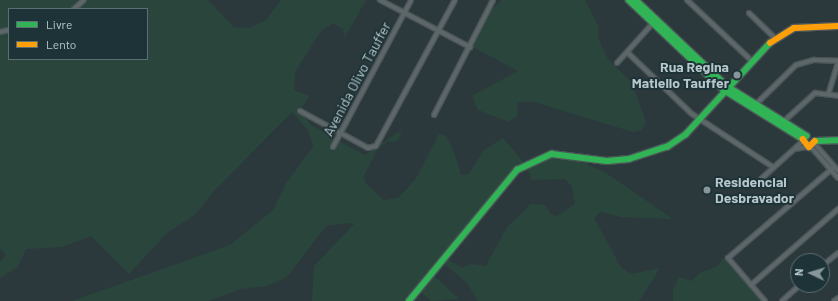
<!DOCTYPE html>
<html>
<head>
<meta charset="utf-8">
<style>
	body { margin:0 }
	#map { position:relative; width:838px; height:301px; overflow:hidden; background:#2b393c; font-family:Barlow,sans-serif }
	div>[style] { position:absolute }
	.green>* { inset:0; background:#2a453c }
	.roads { filter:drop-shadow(1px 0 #4b5558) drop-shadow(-1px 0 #4b5558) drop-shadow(0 1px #4b5558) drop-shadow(0 -1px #4b5558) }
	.street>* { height:4px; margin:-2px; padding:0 2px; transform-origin:2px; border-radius:2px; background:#5d6769 }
	.fast>* { height:5.5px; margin:-2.75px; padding:0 2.75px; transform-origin:2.75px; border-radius:2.75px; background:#30b455 }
	.slow>* { height:5.5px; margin:-2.75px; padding:0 2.75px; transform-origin:2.75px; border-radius:2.75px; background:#ff9f0a }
	.dots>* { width:11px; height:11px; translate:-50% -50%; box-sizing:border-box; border:2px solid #1e3337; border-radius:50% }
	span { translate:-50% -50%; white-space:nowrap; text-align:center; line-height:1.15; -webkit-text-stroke:4px #1e3337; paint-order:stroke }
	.poi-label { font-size:14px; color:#b7c8cc; font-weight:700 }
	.right { translate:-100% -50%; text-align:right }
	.left { translate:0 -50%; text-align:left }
	.street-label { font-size:14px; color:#b7c8cc }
	.legend { position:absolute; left:8px; top:8px; width:140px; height:52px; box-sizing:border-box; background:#1e3337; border:1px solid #5b6f73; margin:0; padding:5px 7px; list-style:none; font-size:12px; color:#b7c8cc }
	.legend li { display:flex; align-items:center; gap:8px; height:20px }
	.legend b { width:20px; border:1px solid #5b6f73 }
	.north { position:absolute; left:790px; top:253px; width:40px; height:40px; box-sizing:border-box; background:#1e3337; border:1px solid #5b6f73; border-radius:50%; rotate:274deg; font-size:11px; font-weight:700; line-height:16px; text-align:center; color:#b7c8cc }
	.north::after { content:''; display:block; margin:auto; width:14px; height:18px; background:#86969a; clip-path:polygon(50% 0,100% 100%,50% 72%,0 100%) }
</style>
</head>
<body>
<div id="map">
	<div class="green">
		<div style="clip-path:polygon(evenodd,0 0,208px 0,234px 27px,249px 28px,266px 20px,281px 0,366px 0,345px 37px,343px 29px,333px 23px,321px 31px,295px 72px,294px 90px,309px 96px,300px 111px,311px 125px,332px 136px,333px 151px,339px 141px,365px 155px,397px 133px,402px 133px,396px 142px,388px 141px,378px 148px,364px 176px,366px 184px,384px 200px,398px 198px,415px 180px,439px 134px,445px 135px,453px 149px,461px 175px,469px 174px,484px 150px,503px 138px,526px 165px,552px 154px,566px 154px,606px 173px,673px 219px,621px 217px,600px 212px,594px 218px,621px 267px,631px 274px,660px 268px,639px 301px,478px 301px,467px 283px,442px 262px,432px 274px,459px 299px,431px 301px,418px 290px,409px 301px,312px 301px,314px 266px,354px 224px,347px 223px,326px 226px,287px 277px,267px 286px,241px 289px,208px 301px,72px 301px,230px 245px,273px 210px,286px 184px,313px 146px,308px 130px,292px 112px,214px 191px,195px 215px,167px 233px,129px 274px,91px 236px,62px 247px,26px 249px,18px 267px,0 278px,0 262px,6px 255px,0 248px,0 0,9px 9px,147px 9px,147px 59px,9px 59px,9px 9px,0 0,526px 165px,532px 180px,565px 179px,572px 187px,575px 204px,557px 216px,551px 214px,545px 205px,531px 204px,507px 227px,486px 266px,471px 264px,462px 268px,445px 258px,517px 170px,526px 165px)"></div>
		<div style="clip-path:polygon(502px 0,585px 0,599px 27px,598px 38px,608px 59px,632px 83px,646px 122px,641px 130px,633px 132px,534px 102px,517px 102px,518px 115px,509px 122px,478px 110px,472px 96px,518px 71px,473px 47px,491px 10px)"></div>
		<div style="clip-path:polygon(724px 257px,763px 301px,673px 301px,673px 289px,679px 277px,692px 281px,700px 273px,718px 266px)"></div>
	</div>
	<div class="roads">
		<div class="street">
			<div style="left:380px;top:0;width:102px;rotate:27.6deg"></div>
			<div style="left:687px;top:0;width:88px;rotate:43.2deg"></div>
			<div style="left:74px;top:9px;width:13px;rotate:-42deg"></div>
			<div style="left:749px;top:13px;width:36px;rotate:44deg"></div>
			<div style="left:0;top:32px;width:9px;rotate:-13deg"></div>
			<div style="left:628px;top:53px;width:88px;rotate:43.6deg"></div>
			<div style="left:692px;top:114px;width:97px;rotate:33.2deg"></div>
			<div style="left:617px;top:63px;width:55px;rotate:-47.9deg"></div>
			<div style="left:829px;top:92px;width:31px;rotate:-73deg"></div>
			<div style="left:754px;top:106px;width:59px;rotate:-44.3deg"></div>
			<div style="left:796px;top:65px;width:19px;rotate:-16deg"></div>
			<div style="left:814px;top:60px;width:24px;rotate:2deg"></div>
			<div style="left:300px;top:111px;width:77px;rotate:28.6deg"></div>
			<div style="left:368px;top:148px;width:8px;rotate:-14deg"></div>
			<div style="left:376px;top:146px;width:166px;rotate:-61.6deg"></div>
			<div style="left:434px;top:115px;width:129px;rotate:-62.8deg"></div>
			<div style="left:782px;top:123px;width:45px;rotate:-42.3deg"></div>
			<div style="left:815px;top:93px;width:23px;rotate:7deg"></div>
			<div style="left:814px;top:143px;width:37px;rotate:49deg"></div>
			<div style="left:333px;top:147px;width:166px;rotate:-62deg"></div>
			<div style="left:811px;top:147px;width:41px;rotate:48.9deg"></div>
			<div style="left:795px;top:149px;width:12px;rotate:-9deg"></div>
			<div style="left:761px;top:179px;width:57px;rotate:-42.1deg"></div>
			<div style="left:822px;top:266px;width:21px;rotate:-39deg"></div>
			<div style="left:751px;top:285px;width:116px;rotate:-41.1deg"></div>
			<div style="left:765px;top:301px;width:57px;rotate:-130.7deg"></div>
			<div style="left:728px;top:258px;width:140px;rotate:-40.6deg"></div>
			<div style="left:782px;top:301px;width:24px;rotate:-42deg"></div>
			<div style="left:834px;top:301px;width:5px;rotate:-37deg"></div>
		</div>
		<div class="fast">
			<div style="left:629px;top:0;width:131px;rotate:43.5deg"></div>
			<div style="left:724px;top:90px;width:93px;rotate:31.8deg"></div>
			<div style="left:636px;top:0;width:125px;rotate:43.4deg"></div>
			<div style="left:727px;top:86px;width:94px;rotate:32deg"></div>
			<div style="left:815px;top:141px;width:23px;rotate:-2deg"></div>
			<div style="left:409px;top:301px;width:170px;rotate:-50.5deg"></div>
			<div style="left:517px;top:170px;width:38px;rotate:-25deg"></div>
			<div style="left:552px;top:154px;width:55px;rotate:7.3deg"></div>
			<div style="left:607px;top:161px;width:22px;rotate:-5deg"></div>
			<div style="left:629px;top:159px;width:40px;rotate:-18deg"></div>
			<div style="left:667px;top:147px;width:22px;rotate:-34deg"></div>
			<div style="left:685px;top:135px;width:125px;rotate:-47.3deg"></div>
		</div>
		<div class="slow">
			<div style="left:770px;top:43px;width:28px;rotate:-32deg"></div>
			<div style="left:794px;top:28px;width:44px;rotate:-2.6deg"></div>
			<div style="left:803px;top:139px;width:10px;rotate:53deg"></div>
			<div style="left:809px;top:147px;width:8px;rotate:-45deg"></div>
		</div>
	</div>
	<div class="dots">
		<div style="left:737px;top:75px;background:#86969a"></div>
		<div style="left:707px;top:190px;background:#86969a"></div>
	</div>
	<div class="poi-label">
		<span class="right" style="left:729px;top:75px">Rua Regina<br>Matiello Tauffer</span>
		<span class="left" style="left:715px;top:190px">Residencial<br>Desbravador</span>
	</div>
	<div class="street-label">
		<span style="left:357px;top:79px;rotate:-62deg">Avenida Olivo Tauffer</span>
	</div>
	<ul class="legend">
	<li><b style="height:5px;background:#30b455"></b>Livre</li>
	<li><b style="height:5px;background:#ff9f0a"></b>Lento</li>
	</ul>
	<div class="north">N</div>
</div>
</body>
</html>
